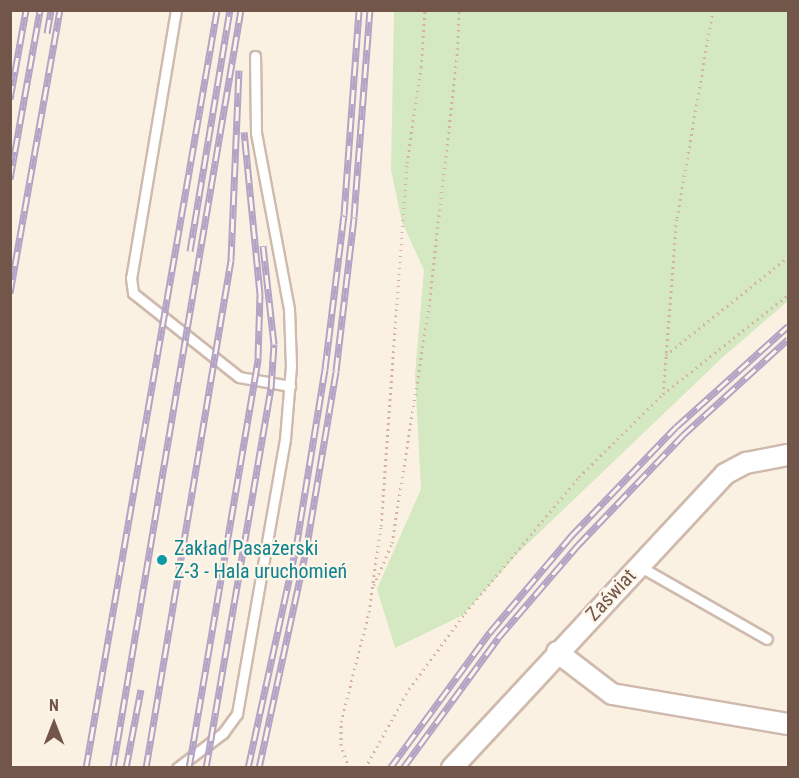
<!DOCTYPE html>
<html>
<head>
<meta charset="utf-8">
<style>
	body { margin:0 }
	#map { position:relative; width:799px; height:778px; overflow:hidden; background:#fbf1e3; font-family:"Roboto Condensed",sans-serif }
	div>[style] { position:absolute }
	.green>* { inset:0; background:#d4e8c2 }
	.path>* { height:3px; margin-top:-1.5px; transform-origin:0; background:repeating-linear-gradient(90deg,#d5b19f 0 1.5px,transparent 0 6px) }
	.roads { filter:drop-shadow(2px 0 #cfbaad) drop-shadow(-2px 0 #cfbaad) drop-shadow(0 2px #cfbaad) drop-shadow(0 -2px #cfbaad) }
	.service>* { height:9px; margin:-4.5px; padding:0 4.5px; transform-origin:4.5px; border-radius:4.5px; background:#fff }
	.minor>* { height:20px; margin:-10px; padding:0 10px; transform-origin:10px; border-radius:10px; background:#fff }
	.rail>* { height:7px; margin-top:-3.5px; transform-origin:0; background:repeating-linear-gradient(90deg,#fef5e9 0 14px,#b3a3c4 0 28px); box-sizing:border-box; border-block:2px solid #b3a3c4 }
	.dots>* { width:16px; height:16px; translate:-50% -50%; box-sizing:border-box; border:3px solid #fef5e9; border-radius:50% }
	span { translate:-50% -50%; white-space:nowrap; text-align:center; line-height:1.15; -webkit-text-stroke:4.5px #fef5e9; paint-order:stroke }
	.culture-label { font-size:20px; color:#0d838f }
	.left { translate:0 -50%; text-align:left }
	.street-label { font-size:20px; color:#73564a }
	.frame { position:absolute; inset:0; border:12px solid #73564a; pointer-events:none }
	.north { position:absolute; left:24px; top:694px; width:60px; height:60px; -webkit-text-stroke:4px #fef5e9; paint-order:stroke; rotate:0deg; font-size:16px; font-weight:700; line-height:24px; text-align:center; color:#73564a }
	.north::after { content:''; display:block; margin:auto; width:21px; height:27px; background:#73564a; clip-path:polygon(50% 0,100% 100%,50% 72%,0 100%) }
</style>
</head>
<body>
<div id="map">
	<div class="green">
		<div style="clip-path:polygon(394px 11px,788px 11px,788px 301px,724px 356px,519px 552px,463px 615px,395px 648px,377px 589px,421px 489px,415px 375px,424px 270px,402px 222px,391px 170px)"></div>
	</div>
	<div class="path">
		<div style="left:666px;top:355px;width:156px;rotate:-38.8deg"></div>
		<div style="left:663px;top:394px;width:177px;rotate:-85.5deg"></div>
		<div style="left:677px;top:218px;width:211px;rotate:-80.2deg"></div>
		<div style="left:374px;top:585px;width:46px;rotate:-66.8deg"></div>
		<div style="left:392px;top:543px;width:240px;rotate:-81.1deg"></div>
		<div style="left:429px;top:306px;width:253px;rotate:-83.6deg"></div>
		<div style="left:457px;top:55px;width:45px;rotate:-87.5deg"></div>
		<div style="left:349px;top:768px;width:24px;rotate:-109deg"></div>
		<div style="left:341px;top:745px;width:23px;rotate:-90deg"></div>
		<div style="left:341px;top:722px;width:114px;rotate:-75.7deg"></div>
		<div style="left:369px;top:612px;width:87px;rotate:-82.1deg"></div>
		<div style="left:381px;top:526px;width:364px;rotate:-85.9deg"></div>
		<div style="left:407px;top:163px;width:97px;rotate:-81.7deg"></div>
		<div style="left:421px;top:67px;width:57px;rotate:-86deg"></div>
		<div style="left:365px;top:768px;width:90px;rotate:-60.9deg"></div>
		<div style="left:409px;top:689px;width:94px;rotate:-53.6deg"></div>
		<div style="left:465px;top:613px;width:177px;rotate:-50deg"></div>
		<div style="left:579px;top:477px;width:118px;rotate:-44.7deg"></div>
		<div style="left:663px;top:394px;width:159px;rotate:-38.4deg"></div>
	</div>
	<div class="roads">
		<div class="service">
			<div style="left:176px;top:10px;width:272px;rotate:99.5deg"></div>
			<div style="left:131px;top:278px;width:15px;rotate:82deg"></div>
			<div style="left:133px;top:293px;width:135px;rotate:38.4deg"></div>
			<div style="left:239px;top:377px;width:52px;rotate:10deg"></div>
			<div style="left:639px;top:566px;width:147px;rotate:29.7deg"></div>
			<div style="left:177px;top:768px;width:58px;rotate:-37.3deg"></div>
			<div style="left:223px;top:733px;width:24px;rotate:-54deg"></div>
			<div style="left:237px;top:714px;width:279px;rotate:-80.1deg"></div>
			<div style="left:285px;top:439px;width:73px;rotate:-85.3deg"></div>
			<div style="left:291px;top:366px;width:57px;rotate:-92deg"></div>
			<div style="left:289px;top:309px;width:179px;rotate:-100.6deg"></div>
			<div style="left:256px;top:133px;width:77px;rotate:-90.7deg"></div>
		</div>
		<div class="minor">
			<div style="left:557px;top:652px;width:69px;rotate:37.4deg"></div>
			<div style="left:612px;top:694px;width:179px;rotate:9.7deg"></div>
			<div style="left:452px;top:768px;width:401px;rotate:-47.1deg"></div>
			<div style="left:725px;top:474px;width:24px;rotate:-28deg"></div>
			<div style="left:746px;top:463px;width:43px;rotate:-10.8deg"></div>
		</div>
	</div>
	<div class="rail">
		<div style="left:47px;top:33px;width:23px;rotate:-80deg"></div>
		<div style="left:10px;top:99px;width:90px;rotate:-79.8deg"></div>
		<div style="left:10px;top:179px;width:172px;rotate:-79.9deg"></div>
		<div style="left:190px;top:251px;width:244px;rotate:-80.6deg"></div>
		<div style="left:10px;top:293px;width:287px;rotate:-80deg"></div>
		<div style="left:86px;top:768px;width:769px;rotate:-80.19deg"></div>
		<div style="left:113px;top:768px;width:769px;rotate:-80.42deg"></div>
		<div style="left:126px;top:768px;width:80px;rotate:-79.2deg"></div>
		<div style="left:146px;top:768px;width:515px;rotate:-80.5deg"></div>
		<div style="left:231px;top:260px;width:190px;rotate:-87.6deg"></div>
		<div style="left:189px;top:768px;width:416px;rotate:-80.4deg"></div>
		<div style="left:258px;top:358px;width:64px;rotate:-88.2deg"></div>
		<div style="left:260px;top:294px;width:163px;rotate:-95.6deg"></div>
		<div style="left:206px;top:768px;width:385px;rotate:-80.3deg"></div>
		<div style="left:271px;top:389px;width:45px;rotate:-86.2deg"></div>
		<div style="left:274px;top:344px;width:99px;rotate:-96.4deg"></div>
		<div style="left:248px;top:768px;width:225px;rotate:-77.7deg"></div>
		<div style="left:296px;top:548px;width:181px;rotate:-80.8deg"></div>
		<div style="left:325px;top:369px;width:155px;rotate:-83deg"></div>
		<div style="left:344px;top:215px;width:206px;rotate:-85.8deg"></div>
		<div style="left:259px;top:768px;width:222px;rotate:-77.8deg"></div>
		<div style="left:306px;top:551px;width:182px;rotate:-80.5deg"></div>
		<div style="left:336px;top:371px;width:155px;rotate:-83.3deg"></div>
		<div style="left:354px;top:217px;width:208px;rotate:-85.6deg"></div>
		<div style="left:390px;top:768px;width:169px;rotate:-53.7deg"></div>
		<div style="left:490px;top:632px;width:126px;rotate:-49.8deg"></div>
		<div style="left:571px;top:536px;width:151px;rotate:-46.1deg"></div>
		<div style="left:676px;top:427px;width:151px;rotate:-42deg"></div>
		<div style="left:403px;top:768px;width:161px;rotate:-53.8deg"></div>
		<div style="left:498px;top:638px;width:123px;rotate:-49.3deg"></div>
		<div style="left:578px;top:545px;width:152px;rotate:-46.3deg"></div>
		<div style="left:683px;top:435px;width:142px;rotate:-42.4deg"></div>
	</div>
	<div class="dots">
		<div style="left:162px;top:560px;background:#0f9aa8"></div>
	</div>
	<div class="culture-label">
		<span class="left" style="left:174px;top:560px">Zakład Pasażerski<br>Z-3 - Hala uruchomień</span>
	</div>
	<div class="street-label">
		<span style="left:611px;top:595px;rotate:-47deg">Zaświat</span>
	</div>
	<div class="frame"></div>
	<div class="north">N</div>
</div>
</body>
</html>
